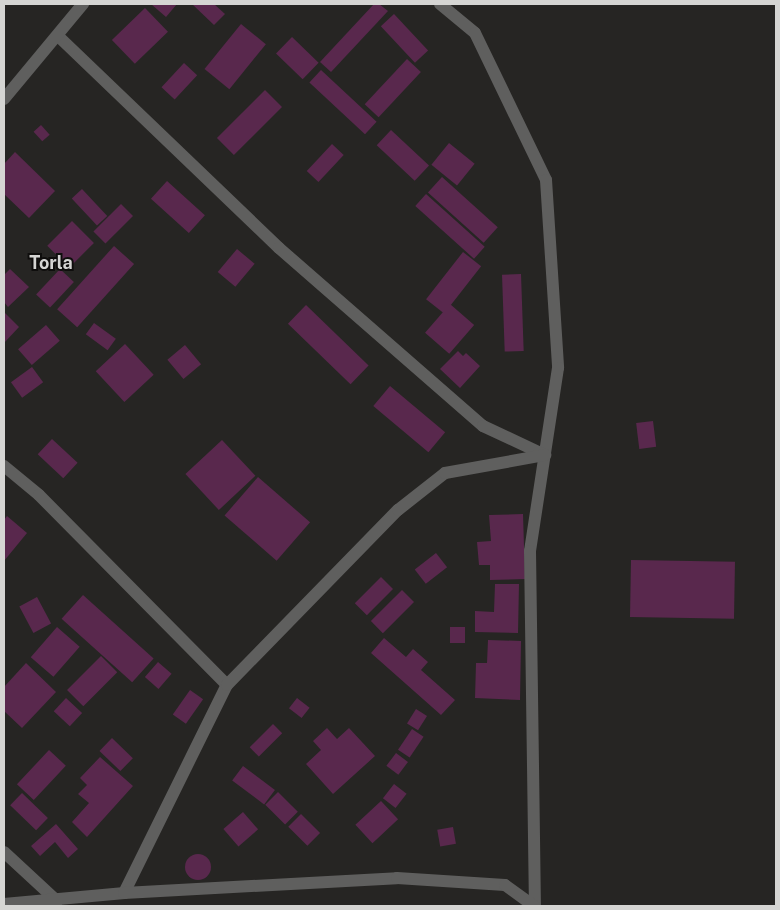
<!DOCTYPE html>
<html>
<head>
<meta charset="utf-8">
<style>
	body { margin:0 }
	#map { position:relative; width:780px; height:910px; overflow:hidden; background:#262523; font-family:"Public Sans",sans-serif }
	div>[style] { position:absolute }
	.building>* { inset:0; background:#59284d; transform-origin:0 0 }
	.round { border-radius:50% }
	.minor>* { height:12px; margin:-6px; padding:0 6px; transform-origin:6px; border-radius:6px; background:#5f5f5e }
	span { translate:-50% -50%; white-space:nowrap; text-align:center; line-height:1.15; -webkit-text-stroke:4px #0f0e0d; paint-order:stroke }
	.quarter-label { font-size:18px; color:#d5d5d3; font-weight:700 }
	.frame { position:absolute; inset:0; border:5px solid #d5d5d3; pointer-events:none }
</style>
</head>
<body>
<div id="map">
	<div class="building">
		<div style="clip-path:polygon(151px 4px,177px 4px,166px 17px)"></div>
		<div style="clip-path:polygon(192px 4px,214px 4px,225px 14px,214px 25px)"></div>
		<div style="clip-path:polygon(374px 4px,379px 4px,388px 11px,331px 72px,320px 62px)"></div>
		<div style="left:145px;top:8px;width:33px;height:46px;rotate:46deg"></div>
		<div style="left:394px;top:14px;width:50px;height:18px;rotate:47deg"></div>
		<div style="left:241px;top:24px;width:32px;height:58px;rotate:39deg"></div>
		<div style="left:292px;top:37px;width:37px;height:23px;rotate:44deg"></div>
		<div style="left:407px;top:59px;width:19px;height:62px;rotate:43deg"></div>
		<div style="left:184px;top:63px;width:18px;height:33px;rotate:43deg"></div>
		<div style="left:321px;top:70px;width:76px;height:17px;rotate:43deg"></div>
		<div style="left:265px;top:90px;width:24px;height:68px;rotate:45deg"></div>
		<div style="left:41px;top:125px;width:13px;height:10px;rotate:48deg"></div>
		<div style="left:391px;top:130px;width:52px;height:21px;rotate:43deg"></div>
		<div style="left:449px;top:143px;width:33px;height:28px;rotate:39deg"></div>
		<div style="left:332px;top:144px;width:16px;height:37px;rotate:43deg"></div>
		<div style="clip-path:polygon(15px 152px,55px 191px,29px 218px,4px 194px,4px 164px)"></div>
		<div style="left:442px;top:177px;width:75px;height:21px;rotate:42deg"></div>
		<div style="left:167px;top:181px;width:51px;height:24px;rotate:42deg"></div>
		<div style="left:82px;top:189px;width:37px;height:14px;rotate:47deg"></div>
		<div style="left:426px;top:194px;width:79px;height:16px;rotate:42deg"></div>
		<div style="left:121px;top:204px;width:17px;height:39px;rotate:45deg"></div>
		<div style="left:72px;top:221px;width:31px;height:35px;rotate:45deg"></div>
		<div style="left:114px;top:246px;width:27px;height:85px;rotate:42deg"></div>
		<div style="left:237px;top:249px;width:23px;height:30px;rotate:40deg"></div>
		<div style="left:463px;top:252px;width:23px;height:60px;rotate:38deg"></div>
		<div style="clip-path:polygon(10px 269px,29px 287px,8px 307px,4px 302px,4px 275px)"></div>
		<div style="left:60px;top:269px;width:19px;height:35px;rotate:43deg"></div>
		<div style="left:521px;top:274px;width:77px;height:19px;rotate:88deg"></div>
		<div style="left:450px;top:304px;width:32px;height:38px;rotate:41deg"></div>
		<div style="left:306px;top:305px;width:87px;height:26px;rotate:44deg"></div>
		<div style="clip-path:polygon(4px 312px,19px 327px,4px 343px)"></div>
		<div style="left:94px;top:323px;width:27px;height:14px;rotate:36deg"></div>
		<div style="left:46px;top:325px;width:21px;height:37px;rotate:49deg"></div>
		<div style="left:125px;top:344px;width:42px;height:40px;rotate:47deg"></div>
		<div style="left:185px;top:345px;width:25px;height:23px;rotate:50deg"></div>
		<div style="clip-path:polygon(458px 351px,463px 356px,466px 353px,480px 366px,460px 388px,440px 369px)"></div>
		<div style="left:32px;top:367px;width:19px;height:26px;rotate:54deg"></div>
		<div style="left:390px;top:386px;width:72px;height:26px;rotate:40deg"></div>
		<div style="left:653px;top:421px;width:26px;height:17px;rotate:83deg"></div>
		<div style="left:52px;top:439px;width:35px;height:21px;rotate:43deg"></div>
		<div style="left:222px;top:440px;width:49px;height:50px;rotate:47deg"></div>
		<div style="left:258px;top:477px;width:69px;height:51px;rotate:41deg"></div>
		<div style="clip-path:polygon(523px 514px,525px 579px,490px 580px,490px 565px,479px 565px,477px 542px,491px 541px,489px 515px)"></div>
		<div style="clip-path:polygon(7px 516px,27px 533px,4px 561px,4px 520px)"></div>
		<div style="left:436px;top:553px;width:18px;height:27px;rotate:52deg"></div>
		<div style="left:631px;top:560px;width:104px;height:57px;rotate:1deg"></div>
		<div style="left:381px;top:577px;width:17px;height:37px;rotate:45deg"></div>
		<div style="clip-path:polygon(495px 584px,519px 584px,518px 633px,475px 632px,475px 611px,494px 612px)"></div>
		<div style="left:402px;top:590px;width:17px;height:44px;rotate:45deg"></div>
		<div style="left:83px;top:595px;width:95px;height:32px;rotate:42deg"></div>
		<div style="left:37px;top:597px;width:30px;height:20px;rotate:62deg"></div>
		<div style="left:57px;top:627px;width:30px;height:40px;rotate:41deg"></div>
		<div style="left:450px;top:627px;width:15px;height:16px"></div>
		<div style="clip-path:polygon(384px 638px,406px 657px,413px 649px,428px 662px,421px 670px,455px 700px,441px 715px,371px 653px)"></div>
		<div style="clip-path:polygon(488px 640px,521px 641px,520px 700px,475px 698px,476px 663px,487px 663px)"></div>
		<div style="left:101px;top:656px;width:23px;height:48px;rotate:45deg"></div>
		<div style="left:158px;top:662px;width:18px;height:20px;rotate:41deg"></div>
		<div style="clip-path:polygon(26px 663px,56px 692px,22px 728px,4px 711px,4px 687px)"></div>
		<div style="left:190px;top:690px;width:16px;height:30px;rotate:35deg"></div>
		<div style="left:66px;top:698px;width:22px;height:18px;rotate:43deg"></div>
		<div style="left:297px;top:698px;width:16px;height:13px;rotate:38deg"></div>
		<div style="left:416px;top:709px;width:13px;height:17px;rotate:32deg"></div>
		<div style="left:273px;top:724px;width:13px;height:33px;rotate:45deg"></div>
		<div style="clip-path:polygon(327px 728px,337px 739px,349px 728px,375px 756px,333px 794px,306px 764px,321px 750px,313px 741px)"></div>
		<div style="left:412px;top:729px;width:14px;height:25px;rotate:34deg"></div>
		<div style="left:112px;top:738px;width:29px;height:18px;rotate:44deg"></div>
		<div style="left:49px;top:750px;width:23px;height:47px;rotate:43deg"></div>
		<div style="left:396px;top:753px;width:15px;height:16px;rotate:37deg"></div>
		<div style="clip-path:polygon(100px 757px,133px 786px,87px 837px,72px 822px,89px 803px,78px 794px,87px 785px,80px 778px)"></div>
		<div style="left:243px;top:766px;width:40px;height:18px;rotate:37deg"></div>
		<div style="left:394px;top:784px;width:16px;height:18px;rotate:38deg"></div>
		<div style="left:278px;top:792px;width:28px;height:18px;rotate:45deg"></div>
		<div style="left:22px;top:793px;width:36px;height:17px;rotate:44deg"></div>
		<div style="left:381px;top:801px;width:25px;height:35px;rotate:47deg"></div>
		<div style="left:243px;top:812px;width:23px;height:26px;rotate:49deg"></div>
		<div style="left:301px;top:814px;width:27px;height:18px;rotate:45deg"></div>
		<div style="clip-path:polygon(56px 824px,78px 849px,68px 858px,55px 842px,40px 856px,31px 846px)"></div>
		<div style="left:453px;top:827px;width:17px;height:16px;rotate:80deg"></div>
		<div class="round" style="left:185px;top:854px;width:26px;height:26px"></div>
	</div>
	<div class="minor">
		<div style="left:440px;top:4px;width:45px;rotate:39.6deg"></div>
		<div style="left:475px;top:33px;width:163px;rotate:64.2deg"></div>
		<div style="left:546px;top:180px;width:188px;rotate:86.3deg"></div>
		<div style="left:558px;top:368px;width:185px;rotate:98.7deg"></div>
		<div style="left:530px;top:551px;width:355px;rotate:89.2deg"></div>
		<div style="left:58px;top:36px;width:306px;rotate:43.8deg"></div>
		<div style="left:279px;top:248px;width:271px;rotate:41.1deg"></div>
		<div style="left:483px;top:426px;width:68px;rotate:25.1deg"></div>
		<div style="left:4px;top:99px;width:124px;rotate:-50.3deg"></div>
		<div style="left:4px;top:466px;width:45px;rotate:39.6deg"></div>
		<div style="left:39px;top:495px;width:267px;rotate:45.3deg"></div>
		<div style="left:4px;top:852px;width:69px;rotate:42.7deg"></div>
		<div style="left:55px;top:899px;width:5px;rotate:79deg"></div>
		<div style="left:124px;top:893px;width:232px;rotate:-63.7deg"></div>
		<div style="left:227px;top:685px;width:245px;rotate:-45.7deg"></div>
		<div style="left:398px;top:510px;width:60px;rotate:-38.2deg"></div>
		<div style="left:445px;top:473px;width:102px;rotate:-10.2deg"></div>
		<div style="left:4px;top:904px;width:121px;rotate:-5.2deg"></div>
		<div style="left:124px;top:893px;width:273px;rotate:-3.1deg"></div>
		<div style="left:397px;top:878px;width:108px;rotate:3.7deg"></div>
		<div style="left:505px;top:885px;width:36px;rotate:36deg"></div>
	</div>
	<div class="quarter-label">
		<span style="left:51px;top:263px">Torla</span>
	</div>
	<div class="frame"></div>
</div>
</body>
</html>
